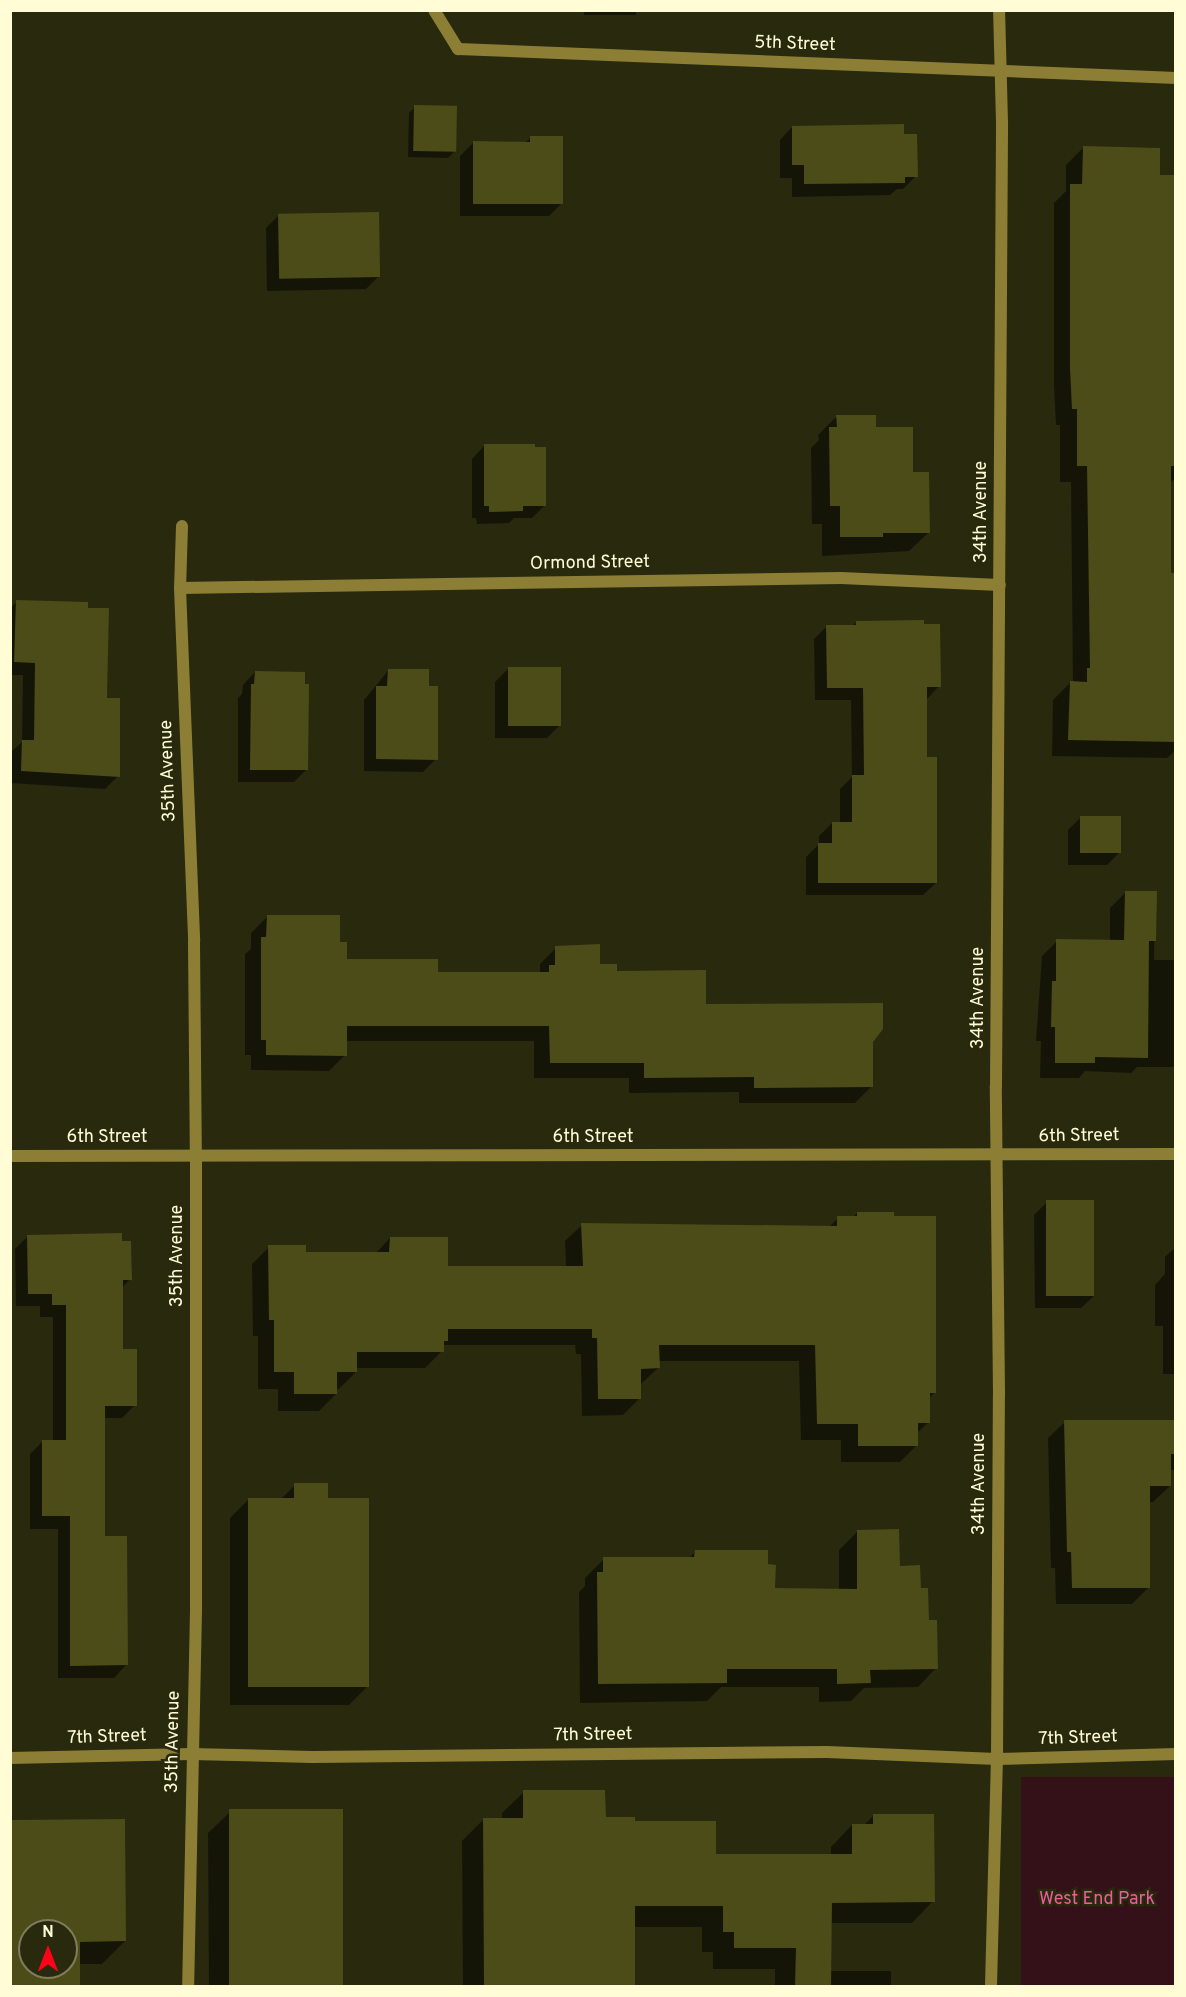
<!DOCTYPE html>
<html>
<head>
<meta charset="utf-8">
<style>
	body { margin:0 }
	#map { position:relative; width:1186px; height:1997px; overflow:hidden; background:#29290e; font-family:Overpass,sans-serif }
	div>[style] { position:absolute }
	.green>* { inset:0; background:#341018; transform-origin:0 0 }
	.shadow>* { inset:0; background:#0007; transform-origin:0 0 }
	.building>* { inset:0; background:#4b4c18; transform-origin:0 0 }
	.minor>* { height:12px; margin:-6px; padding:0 6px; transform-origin:6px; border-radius:6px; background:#8c7f35 }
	span { translate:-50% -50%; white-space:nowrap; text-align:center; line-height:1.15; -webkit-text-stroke:5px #29290e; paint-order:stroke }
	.street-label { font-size:18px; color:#fffcd6 }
	.park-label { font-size:18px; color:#eb5e9c }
	.frame { position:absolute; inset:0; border:12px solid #fffcd6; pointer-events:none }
	.north { position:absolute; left:18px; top:1919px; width:60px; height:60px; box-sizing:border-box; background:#29290e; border:2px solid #7f7d5e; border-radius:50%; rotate:0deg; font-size:16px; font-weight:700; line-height:24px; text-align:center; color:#fffcd6 }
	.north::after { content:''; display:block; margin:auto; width:21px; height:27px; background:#ff0218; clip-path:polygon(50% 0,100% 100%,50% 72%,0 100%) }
</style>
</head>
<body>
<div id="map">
	<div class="green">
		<div style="left:1175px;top:1777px;width:209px;height:154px;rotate:90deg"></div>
	</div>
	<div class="shadow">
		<div style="left:584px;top:10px;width:52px;height:5px"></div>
		<div style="clip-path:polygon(415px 107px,454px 152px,448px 158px,408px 157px,409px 113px)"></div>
		<div style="clip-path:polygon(792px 127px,902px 136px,916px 176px,903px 189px,897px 189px,890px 195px,792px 197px,792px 178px,780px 178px,780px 140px)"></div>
		<div style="clip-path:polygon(531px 137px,561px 204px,549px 216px,460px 216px,460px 156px,473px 143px,524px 144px)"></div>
		<div style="clip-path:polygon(1083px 148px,1159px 177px,1172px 307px,1176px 307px,1176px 477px,1170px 483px,1170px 574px,1176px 574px,1176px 750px,1167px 758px,1052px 756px,1053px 700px,1070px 683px,1073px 683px,1071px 482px,1060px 482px,1060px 425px,1056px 425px,1054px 386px,1054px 203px,1066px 191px,1066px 165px)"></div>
		<div style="clip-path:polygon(279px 215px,379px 276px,366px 289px,267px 291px,266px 228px)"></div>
		<div style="clip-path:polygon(837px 416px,874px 428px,911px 473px,928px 533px,909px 551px,822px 556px,822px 524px,812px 524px,811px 448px,819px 440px,818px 435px)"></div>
		<div style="clip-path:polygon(484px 446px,545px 505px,532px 518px,514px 518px,509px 523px,477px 524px,476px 518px,472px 518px,472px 459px)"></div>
		<div style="clip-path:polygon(17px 602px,105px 700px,118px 776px,105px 789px,10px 783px,10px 753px,22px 742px,23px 675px,10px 675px,10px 608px)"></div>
		<div style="clip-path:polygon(857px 622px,939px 686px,927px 699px,925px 758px,936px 883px,923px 895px,806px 895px,806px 857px,819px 844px,819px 836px,832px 823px,840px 823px,840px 789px,852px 777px,851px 700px,815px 700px,814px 639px,827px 626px,852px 626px)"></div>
		<div style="clip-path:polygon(508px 669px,560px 725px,547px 738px,495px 738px,495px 682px)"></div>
		<div style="clip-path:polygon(388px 671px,436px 759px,423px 772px,364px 771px,364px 700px)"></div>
		<div style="clip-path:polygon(255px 672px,307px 769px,294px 782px,238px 782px,238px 698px,242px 694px,243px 685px)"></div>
		<div style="clip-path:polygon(1081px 817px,1120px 852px,1107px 865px,1068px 865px,1068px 830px)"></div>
		<div style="clip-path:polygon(1125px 893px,1155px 893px,1154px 960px,1176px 960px,1176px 1067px,1137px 1067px,1131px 1073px,1085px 1071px,1079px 1078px,1040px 1078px,1041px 1041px,1036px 1041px,1042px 956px,1057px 941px,1110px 942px,1110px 908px)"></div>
		<div style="clip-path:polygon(267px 917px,338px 943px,345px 960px,436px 973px,540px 973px,540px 964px,556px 948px,704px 1005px,871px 1042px,871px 1087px,855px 1103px,739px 1103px,739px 1092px,629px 1093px,629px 1078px,534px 1078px,534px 1041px,345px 1041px,345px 1055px,329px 1071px,251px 1070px,251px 1055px,245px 1055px,245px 954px,251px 949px,251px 933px)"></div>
		<div style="clip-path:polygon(1047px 1202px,1094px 1296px,1081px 1308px,1035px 1308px,1034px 1215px)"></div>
		<div style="clip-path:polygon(857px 1213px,935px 1392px,929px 1398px,929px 1422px,916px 1434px,917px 1445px,900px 1462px,841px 1462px,841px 1440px,801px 1440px,799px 1361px,658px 1361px,658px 1368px,640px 1385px,640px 1398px,623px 1415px,582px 1416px,581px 1354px,576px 1354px,575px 1345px,442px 1345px,442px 1351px,425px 1368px,356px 1368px,356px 1372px,339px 1389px,336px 1389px,336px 1394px,319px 1411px,278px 1411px,278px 1389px,258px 1389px,258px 1336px,253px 1336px,252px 1264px,269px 1247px,304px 1254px,375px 1254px,390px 1238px,447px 1267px,566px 1267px,565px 1241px,582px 1225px,828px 1228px,838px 1218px,852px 1218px)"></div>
		<div style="clip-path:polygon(28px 1236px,121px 1243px,130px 1279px,122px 1288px,122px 1351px,135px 1405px,122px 1418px,104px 1418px,104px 1538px,126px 1665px,114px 1678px,58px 1678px,58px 1529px,30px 1529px,30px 1454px,43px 1441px,53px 1441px,53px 1317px,40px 1317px,40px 1306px,16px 1306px,15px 1249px)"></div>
		<div style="clip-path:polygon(1176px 1247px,1176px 1374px,1163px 1374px,1163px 1326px,1155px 1326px,1155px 1285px,1165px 1274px,1165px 1257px)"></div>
		<div style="clip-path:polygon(1065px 1422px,1176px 1422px,1176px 1470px,1170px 1470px,1170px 1486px,1153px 1502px,1149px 1502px,1149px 1587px,1132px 1604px,1056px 1604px,1055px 1568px,1051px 1568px,1048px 1438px)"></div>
		<div style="clip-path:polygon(295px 1485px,327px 1500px,368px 1686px,349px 1705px,230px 1705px,230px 1518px,248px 1500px,280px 1500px)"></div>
		<div style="clip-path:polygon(858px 1531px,919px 1590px,936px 1668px,918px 1687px,864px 1688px,851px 1701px,819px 1702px,819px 1687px,721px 1687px,707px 1701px,580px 1703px,579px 1592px,585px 1586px,585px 1578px,604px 1559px,688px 1559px,695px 1552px,766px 1566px,774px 1590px,839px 1591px,839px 1550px)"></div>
		<div style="clip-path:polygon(524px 1792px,604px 1819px,634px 1822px,714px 1855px,831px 1855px,831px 1847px,852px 1825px,864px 1825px,874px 1815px,933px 1901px,912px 1923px,831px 1923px,830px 1971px,891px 1971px,891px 1986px,775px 1986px,775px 1969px,713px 1969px,713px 1952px,702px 1952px,702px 1927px,634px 1927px,634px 1986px,463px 1986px,462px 1841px,484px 1819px,502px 1819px,502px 1813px)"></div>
		<div style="clip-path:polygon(342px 1811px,342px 1986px,209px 1986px,208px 1833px,230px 1812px)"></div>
		<div style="clip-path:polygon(evenodd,10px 1822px,125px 1941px,102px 1964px,79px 1964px,79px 1986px,10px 1986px,10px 1822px,30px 1931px,66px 1931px,66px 1967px,30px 1967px,30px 1931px)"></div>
	</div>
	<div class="building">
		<div style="left:414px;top:105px;width:43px;height:46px;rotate:1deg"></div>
		<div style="clip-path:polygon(904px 124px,904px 134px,917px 134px,918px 177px,905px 177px,905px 183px,804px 184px,804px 165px,792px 165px,792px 126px)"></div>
		<div style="clip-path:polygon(530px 136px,563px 136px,563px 204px,473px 204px,473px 141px,530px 142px)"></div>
		<div style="clip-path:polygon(1083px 146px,1160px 148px,1160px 175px,1174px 175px,1176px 466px,1171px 466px,1171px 573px,1176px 573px,1176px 742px,1068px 740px,1070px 681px,1087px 682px,1087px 668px,1090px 668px,1087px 466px,1077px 466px,1077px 409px,1072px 409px,1070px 369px,1070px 184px,1082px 184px)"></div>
		<div style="left:379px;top:212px;width:65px;height:101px;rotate:89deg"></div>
		<div style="clip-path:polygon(836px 415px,876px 415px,876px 427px,913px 427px,913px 472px,929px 472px,930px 533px,883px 533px,883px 537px,840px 537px,840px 506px,830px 506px,829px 427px,837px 427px)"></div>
		<div style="clip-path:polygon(484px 444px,535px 444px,535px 447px,546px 447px,546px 506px,523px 506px,523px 511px,489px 512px,489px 506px,484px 506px)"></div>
		<div style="clip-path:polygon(16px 600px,88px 602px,88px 608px,109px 608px,107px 698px,120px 698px,120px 777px,21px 771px,22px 740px,34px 740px,35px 663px,14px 662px)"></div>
		<div style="clip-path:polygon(924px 620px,924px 624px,940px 624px,941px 687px,927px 687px,927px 757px,937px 757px,937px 883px,818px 883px,818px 843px,832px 843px,832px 822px,852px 822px,852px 775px,864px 775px,863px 688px,827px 688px,826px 625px,856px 625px,856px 621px)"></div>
		<div style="left:508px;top:667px;width:53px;height:59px"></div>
		<div style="clip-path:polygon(388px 669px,429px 669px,429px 686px,438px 686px,438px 760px,376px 759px,376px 686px,387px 686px)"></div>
		<div style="clip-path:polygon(255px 671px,305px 672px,305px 684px,309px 684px,308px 770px,250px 770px,251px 684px,254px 684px)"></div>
		<div style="left:1080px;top:816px;width:41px;height:37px"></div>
		<div style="clip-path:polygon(1125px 891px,1157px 891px,1156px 941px,1149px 941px,1148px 1058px,1095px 1057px,1095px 1063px,1055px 1063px,1055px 1027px,1051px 1027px,1052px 981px,1056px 981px,1056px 939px,1124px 940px)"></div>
		<div style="clip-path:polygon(267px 915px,340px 915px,340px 942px,347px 942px,347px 959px,438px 959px,438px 972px,549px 972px,549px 965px,555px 965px,555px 946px,600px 944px,600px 964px,617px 964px,617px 971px,706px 970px,706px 1004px,883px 1003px,883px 1029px,873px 1042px,873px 1087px,754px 1088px,754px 1077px,644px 1078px,644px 1063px,550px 1063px,549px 1026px,347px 1026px,347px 1056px,266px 1055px,266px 1040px,261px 1040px,261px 937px,266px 937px)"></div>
		<div style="left:1046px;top:1200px;width:48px;height:96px"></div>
		<div style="clip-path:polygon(857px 1212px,894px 1212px,894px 1216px,936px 1216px,936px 1393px,930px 1393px,930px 1423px,918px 1423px,918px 1446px,858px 1446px,858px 1424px,817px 1424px,815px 1345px,659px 1345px,660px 1368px,641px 1369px,641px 1399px,598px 1399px,597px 1338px,592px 1338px,592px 1329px,448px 1329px,448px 1341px,444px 1341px,444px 1352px,357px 1352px,357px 1372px,337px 1372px,337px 1394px,294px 1394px,294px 1372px,274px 1372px,274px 1320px,269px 1320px,268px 1245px,306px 1245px,306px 1252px,389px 1252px,390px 1237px,448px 1237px,448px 1266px,583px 1266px,581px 1223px,837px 1226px,837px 1216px,857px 1216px)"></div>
		<div style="clip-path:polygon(122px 1233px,122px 1241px,131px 1241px,132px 1280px,123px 1280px,123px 1349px,137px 1349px,137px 1406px,105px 1406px,105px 1536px,127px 1536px,128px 1665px,70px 1666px,70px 1516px,42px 1516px,42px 1440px,66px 1440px,66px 1305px,52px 1305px,52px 1294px,28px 1294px,27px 1235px)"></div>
		<div style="clip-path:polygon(1064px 1420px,1176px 1420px,1176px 1454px,1171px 1454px,1171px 1486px,1150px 1486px,1150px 1588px,1072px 1588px,1071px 1552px,1067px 1552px)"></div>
		<div style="clip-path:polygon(294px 1483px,328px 1483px,328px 1498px,369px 1498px,369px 1687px,248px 1687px,248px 1498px,294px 1498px)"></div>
		<div style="clip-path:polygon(899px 1529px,900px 1566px,920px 1565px,921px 1588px,928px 1588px,929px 1620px,937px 1620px,938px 1669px,870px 1670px,871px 1683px,837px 1684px,837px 1669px,727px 1669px,727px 1683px,598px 1684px,597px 1572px,603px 1572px,603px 1557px,694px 1557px,695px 1550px,768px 1550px,768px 1564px,776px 1565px,775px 1588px,857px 1589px,857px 1530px)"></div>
		<div style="clip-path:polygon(523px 1790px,605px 1790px,606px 1817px,635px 1817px,635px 1821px,716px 1821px,716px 1854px,852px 1854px,852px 1824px,873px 1824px,873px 1814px,934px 1814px,935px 1902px,832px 1903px,831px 1986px,795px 1986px,796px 1948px,734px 1948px,734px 1932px,723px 1932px,723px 1906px,635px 1906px,635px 1986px,484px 1986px,483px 1818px,523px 1818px)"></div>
		<div style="left:343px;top:1809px;width:177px;height:114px;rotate:90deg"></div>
		<div style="clip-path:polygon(evenodd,125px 1819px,126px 1941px,80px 1942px,80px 1986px,10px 1986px,10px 1820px,125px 1819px,30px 1931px,66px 1931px,66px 1967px,30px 1967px,30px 1931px)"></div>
	</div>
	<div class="minor">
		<div style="left:434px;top:10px;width:46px;rotate:58.4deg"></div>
		<div style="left:458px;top:49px;width:719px;rotate:2.31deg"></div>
		<div style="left:182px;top:526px;width:62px;rotate:91.8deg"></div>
		<div style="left:180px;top:588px;width:354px;rotate:87.7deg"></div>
		<div style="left:194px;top:942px;width:214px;rotate:89.5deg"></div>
		<div style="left:196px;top:1156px;width:455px;rotate:90deg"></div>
		<div style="left:196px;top:1611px;width:375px;rotate:91.2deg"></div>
		<div style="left:180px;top:588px;width:661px;rotate:-0.87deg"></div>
		<div style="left:841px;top:578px;width:159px;rotate:2.5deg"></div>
		<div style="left:10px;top:1156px;width:1166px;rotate:-0.1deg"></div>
		<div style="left:10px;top:1758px;width:181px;rotate:-1.3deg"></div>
		<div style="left:191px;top:1754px;width:121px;rotate:1.4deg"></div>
		<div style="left:312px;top:1757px;width:515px;rotate:-0.56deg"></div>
		<div style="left:827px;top:1752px;width:170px;rotate:2.4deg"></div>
		<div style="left:997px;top:1759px;width:179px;rotate:-1.6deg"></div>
		<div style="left:991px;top:1986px;width:227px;rotate:-88.5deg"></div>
		<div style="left:997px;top:1759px;width:365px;rotate:-89.7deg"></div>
		<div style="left:999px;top:1394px;width:308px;rotate:-90.6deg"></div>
		<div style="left:996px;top:1086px;width:964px;rotate:-89.64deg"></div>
		<div style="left:1002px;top:122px;width:112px;rotate:-91.5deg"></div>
	</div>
	<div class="street-label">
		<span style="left:795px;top:45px;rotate:2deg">5th Street</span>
		<span style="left:982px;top:512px;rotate:-90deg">34th Avenue</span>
		<span style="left:590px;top:564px;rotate:-1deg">Ormond Street</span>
		<span style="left:169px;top:771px;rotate:-92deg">35th Avenue</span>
		<span style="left:979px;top:998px;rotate:-90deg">34th Avenue</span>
		<span style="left:1079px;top:1137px;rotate:-1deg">6th Street</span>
		<span style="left:107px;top:1138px">6th Street</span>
		<span style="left:593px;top:1138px">6th Street</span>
		<span style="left:178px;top:1256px;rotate:-90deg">35th Avenue</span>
		<span style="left:980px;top:1484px;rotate:-90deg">34th Avenue</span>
		<span style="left:593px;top:1736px;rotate:-1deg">7th Street</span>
		<span style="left:107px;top:1738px;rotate:-2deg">7th Street</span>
		<span style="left:1078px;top:1739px;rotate:-2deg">7th Street</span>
		<span style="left:174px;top:1742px;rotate:-89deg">35th Avenue</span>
	</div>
	<div class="park-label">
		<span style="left:1097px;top:1900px">West End Park</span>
	</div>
	<div class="frame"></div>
	<div class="north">N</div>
</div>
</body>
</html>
